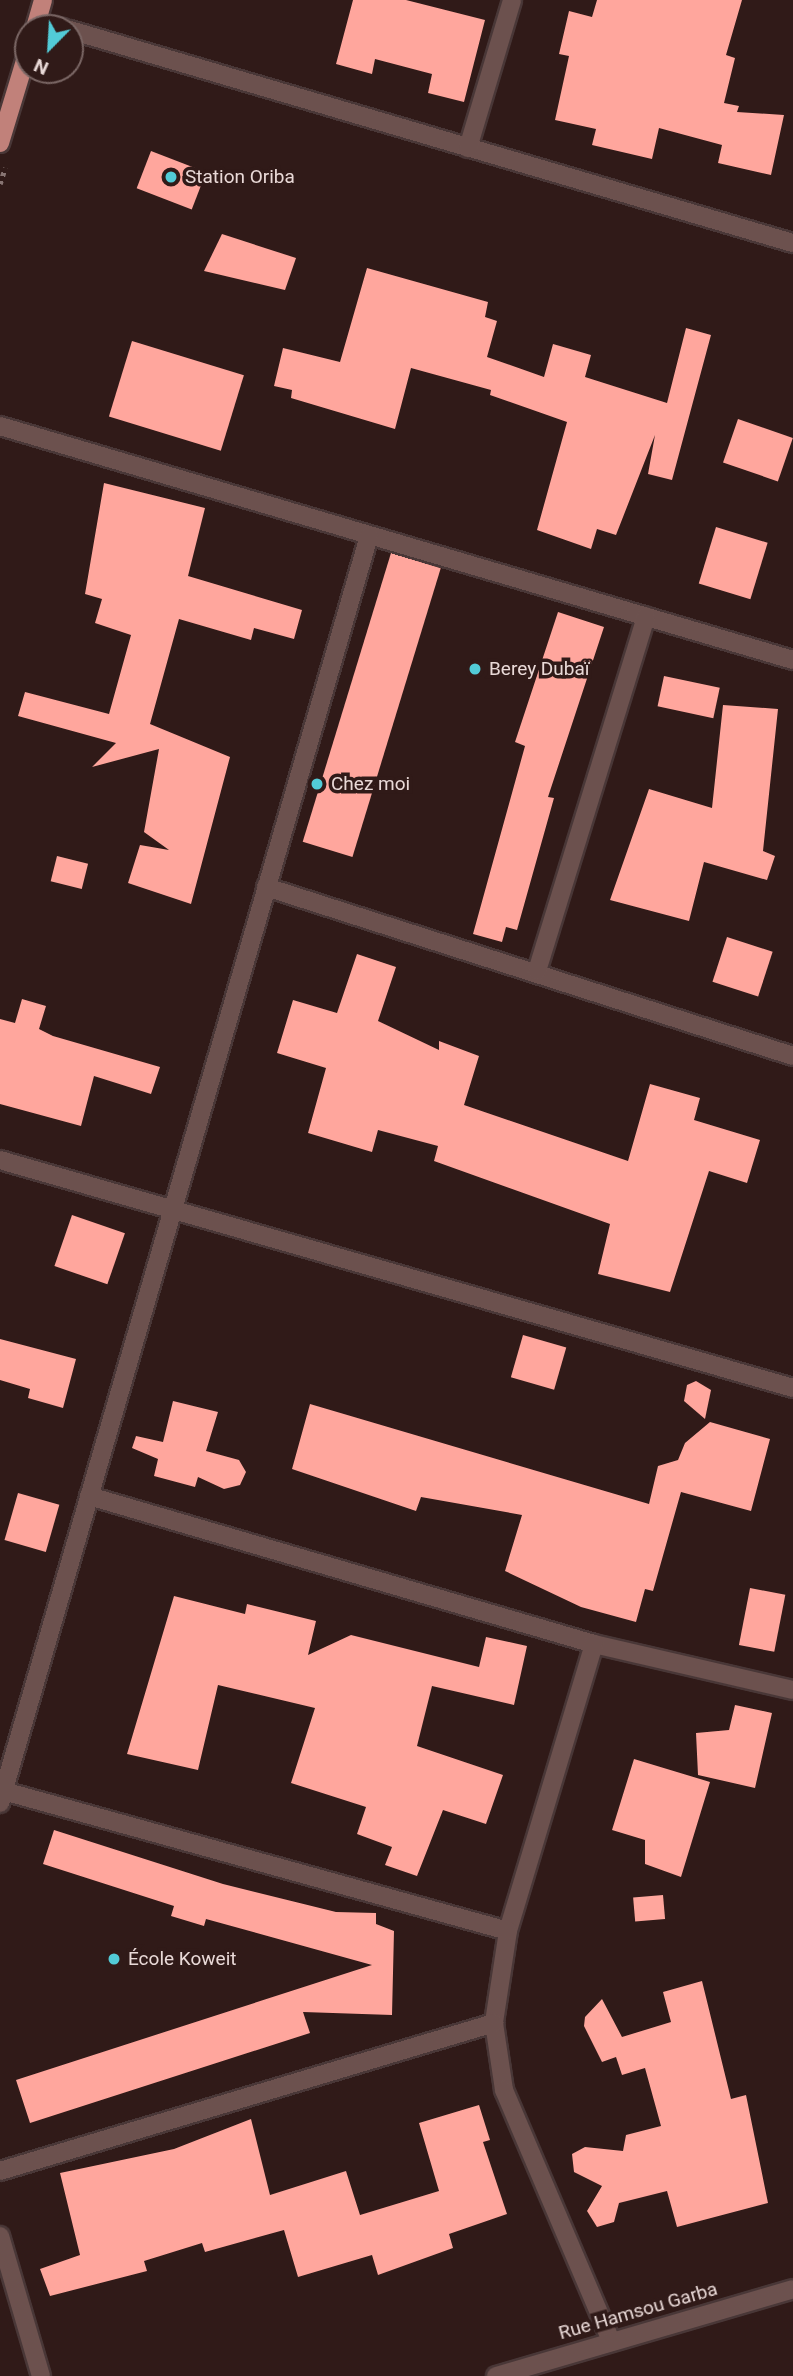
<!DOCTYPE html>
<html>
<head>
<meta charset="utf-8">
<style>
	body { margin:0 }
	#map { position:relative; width:793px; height:2376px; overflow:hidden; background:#301a18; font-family:Roboto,sans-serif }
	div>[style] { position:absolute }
	.building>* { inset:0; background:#ffa69d; transform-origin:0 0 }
	.path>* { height:4.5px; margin-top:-2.25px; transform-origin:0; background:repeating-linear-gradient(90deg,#877472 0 3.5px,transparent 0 8.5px) }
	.roads { filter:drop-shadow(2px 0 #493737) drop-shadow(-2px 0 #493737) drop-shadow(0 2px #493737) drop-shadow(0 -2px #493737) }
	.minor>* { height:18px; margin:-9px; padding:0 9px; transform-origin:9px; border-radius:9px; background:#6c514e }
	.major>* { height:18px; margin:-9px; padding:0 9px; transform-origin:9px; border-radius:9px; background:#c1817a }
	.dots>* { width:19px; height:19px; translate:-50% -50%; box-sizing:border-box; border:4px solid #301a18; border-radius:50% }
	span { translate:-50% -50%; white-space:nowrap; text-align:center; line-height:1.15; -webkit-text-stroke:7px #301a18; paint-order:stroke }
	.poi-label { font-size:19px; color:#e9d9d7 }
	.left { translate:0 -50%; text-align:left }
	.street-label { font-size:19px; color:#e9d9d7 }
	.north { position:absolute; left:14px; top:14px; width:70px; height:70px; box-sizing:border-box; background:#301a18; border:2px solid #7a6664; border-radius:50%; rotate:204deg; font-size:19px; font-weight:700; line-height:28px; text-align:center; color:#e9d9d7 }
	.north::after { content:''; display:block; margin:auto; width:24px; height:32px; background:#52cbd7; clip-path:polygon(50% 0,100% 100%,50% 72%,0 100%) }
</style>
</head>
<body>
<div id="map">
	<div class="building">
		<div style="clip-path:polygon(353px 0,406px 0,485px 20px,464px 102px,428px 93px,432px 74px,375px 59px,372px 74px,336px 64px)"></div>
		<div style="clip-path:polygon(597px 0,742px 0,726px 55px,735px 58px,724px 103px,739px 106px,737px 112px,784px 115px,771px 175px,718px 163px,722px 145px,659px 128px,652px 159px,592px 145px,596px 129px,555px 120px,569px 56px,559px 54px,569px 11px,592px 17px)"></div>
		<div style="left:151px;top:151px;width:59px;height:40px;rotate:21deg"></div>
		<div style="clip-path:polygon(222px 234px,296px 258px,285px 290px,204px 271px)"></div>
		<div style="clip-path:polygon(367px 268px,488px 302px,485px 317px,497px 321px,487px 357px,544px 377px,553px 344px,591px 355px,585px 377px,667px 403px,686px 328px,711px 335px,672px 480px,648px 474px,655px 435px,616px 535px,597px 529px,591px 549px,537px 530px,567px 422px,490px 395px,491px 390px,411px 368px,395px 429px,291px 398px,292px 390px,274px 386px,283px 348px,340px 362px)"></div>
		<div style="left:132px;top:341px;width:117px;height:79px;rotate:17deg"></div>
		<div style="left:738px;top:419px;width:58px;height:46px;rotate:19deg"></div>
		<div style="clip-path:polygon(104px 483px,205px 508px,188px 576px,302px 610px,294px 639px,254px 628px,251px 640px,179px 619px,150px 724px,230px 757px,191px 904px,128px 883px,140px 845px,169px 850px,144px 832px,159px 749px,92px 767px,116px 743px,18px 716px,25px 692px,109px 714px,131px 635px,95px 623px,102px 599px,85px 594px)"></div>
		<div style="left:716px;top:527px;width:54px;height:59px;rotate:17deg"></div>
		<div style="left:391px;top:553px;width:52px;height:302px;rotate:17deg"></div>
		<div style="clip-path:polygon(558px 612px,604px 627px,548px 797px,554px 798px,517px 930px,506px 927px,502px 942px,473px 934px,525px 746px,515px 742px)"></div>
		<div style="left:664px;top:676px;width:57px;height:31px;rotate:12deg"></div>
		<div style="clip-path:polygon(723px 705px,778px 709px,763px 851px,775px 856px,767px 880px,704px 862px,689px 921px,610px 900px,649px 789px,712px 808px)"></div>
		<div style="left:57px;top:856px;width:32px;height:26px;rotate:14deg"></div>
		<div style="left:727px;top:937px;width:48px;height:47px;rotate:18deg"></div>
		<div style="clip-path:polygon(357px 954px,396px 967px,378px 1021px,439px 1050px,439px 1041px,479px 1056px,464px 1105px,628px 1161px,650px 1084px,700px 1098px,694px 1120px,760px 1140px,747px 1183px,709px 1171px,670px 1292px,598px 1274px,610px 1224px,434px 1161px,438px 1146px,378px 1130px,372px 1152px,308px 1133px,326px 1068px,277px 1053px,293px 1000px,337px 1013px)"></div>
		<div style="clip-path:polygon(22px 999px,46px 1006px,39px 1029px,53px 1036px,160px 1067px,151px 1094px,94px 1076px,81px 1126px,0 1104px,0 1019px,15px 1023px)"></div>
		<div style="left:72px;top:1215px;width:56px;height:54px;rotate:19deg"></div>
		<div style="left:523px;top:1335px;width:45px;height:44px;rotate:16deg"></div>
		<div style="clip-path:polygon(0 1339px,76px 1359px,63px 1408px,28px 1398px,30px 1389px,0 1380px)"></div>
		<div style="clip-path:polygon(696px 1381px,711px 1390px,705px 1419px,684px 1401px,687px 1385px)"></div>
		<div style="clip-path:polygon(173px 1401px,218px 1412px,206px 1451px,239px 1460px,246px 1472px,240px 1485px,224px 1489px,198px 1477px,195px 1487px,154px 1476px,158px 1459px,132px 1448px,136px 1436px,163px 1442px)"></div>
		<div style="clip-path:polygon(310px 1404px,649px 1504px,658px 1466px,678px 1460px,685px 1443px,710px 1422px,770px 1439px,751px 1511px,681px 1492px,653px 1591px,645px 1589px,636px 1622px,581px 1607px,505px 1571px,522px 1515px,421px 1497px,416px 1511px,292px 1469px)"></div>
		<div style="left:18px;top:1493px;width:43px;height:49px;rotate:16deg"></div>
		<div style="left:750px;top:1588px;width:36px;height:58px;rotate:11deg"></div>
		<div style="clip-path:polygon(174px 1596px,245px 1614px,247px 1604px,316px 1621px,308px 1655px,351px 1635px,479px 1667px,486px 1637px,527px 1646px,514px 1705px,432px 1686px,417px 1746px,503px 1775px,486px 1824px,443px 1810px,417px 1876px,385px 1865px,392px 1847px,357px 1834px,366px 1807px,291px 1783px,315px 1708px,218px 1685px,198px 1770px,127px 1754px)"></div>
		<div style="clip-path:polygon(735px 1705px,772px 1713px,755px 1788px,698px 1775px,696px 1733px,729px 1730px)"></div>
		<div style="clip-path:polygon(634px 1759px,710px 1782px,681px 1877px,645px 1864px,645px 1840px,612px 1830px)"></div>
		<div style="clip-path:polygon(54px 1830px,223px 1884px,336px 1912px,376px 1913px,376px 1924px,394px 1931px,392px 2015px,303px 2012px,310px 2033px,30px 2123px,16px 2080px,372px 1965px,206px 1919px,204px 1926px,171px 1916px,174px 1906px,43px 1864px)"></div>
		<div style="left:663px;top:1895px;width:24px;height:30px;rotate:85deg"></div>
		<div style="clip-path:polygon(702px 1981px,731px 2099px,746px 2095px,768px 2203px,677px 2227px,667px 2191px,619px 2203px,614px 2222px,597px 2227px,587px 2211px,602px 2186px,574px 2172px,572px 2154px,585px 2147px,623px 2151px,626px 2135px,661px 2126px,645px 2068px,622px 2075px,616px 2057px,602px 2062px,584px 2026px,585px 2017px,602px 1999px,622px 2037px,671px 2022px,663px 1992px)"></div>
		<div style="clip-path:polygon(479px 2105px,490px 2140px,483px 2142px,507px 2214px,449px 2234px,453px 2248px,378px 2275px,372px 2255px,298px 2277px,284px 2230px,205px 2252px,202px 2243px,144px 2261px,147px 2271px,50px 2296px,40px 2269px,80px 2255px,60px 2173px,174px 2149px,251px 2119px,270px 2195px,346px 2171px,360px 2215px,439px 2191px,419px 2123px)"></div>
	</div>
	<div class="path">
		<div style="left:0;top:184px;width:17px;rotate:-73deg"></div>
	</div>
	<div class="roads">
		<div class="minor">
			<div style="left:37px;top:22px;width:27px;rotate:13deg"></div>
			<div style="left:70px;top:30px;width:754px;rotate:16.42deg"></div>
			<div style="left:468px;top:148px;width:154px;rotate:-73.4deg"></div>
			<div style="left:0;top:426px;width:827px;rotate:16.44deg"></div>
			<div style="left:266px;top:887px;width:553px;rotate:17.78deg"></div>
			<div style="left:537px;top:971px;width:371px;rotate:-72.9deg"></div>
			<div style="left:0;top:1160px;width:825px;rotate:16.04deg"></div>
			<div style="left:89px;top:1496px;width:526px;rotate:16.33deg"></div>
			<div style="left:594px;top:1644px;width:204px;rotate:13deg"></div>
			<div style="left:594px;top:1644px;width:300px;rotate:106.7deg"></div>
			<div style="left:508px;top:1931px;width:93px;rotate:98.7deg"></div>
			<div style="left:494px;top:2023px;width:68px;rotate:81.5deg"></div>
			<div style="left:504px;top:2090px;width:271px;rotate:66.9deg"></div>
			<div style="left:0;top:1790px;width:527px;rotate:15.51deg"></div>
			<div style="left:0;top:1803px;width:1320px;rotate:-73.76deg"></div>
			<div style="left:0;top:2171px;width:516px;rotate:-16.68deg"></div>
			<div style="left:0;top:2236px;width:146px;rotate:73.7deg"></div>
			<div style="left:496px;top:2376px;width:309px;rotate:-16.3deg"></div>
		</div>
		<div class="major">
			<div style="left:35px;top:28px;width:29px;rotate:-74deg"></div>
			<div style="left:0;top:143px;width:96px;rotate:-73.1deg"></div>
		</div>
	</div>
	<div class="dots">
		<div style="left:171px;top:177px;background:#52cbd7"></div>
		<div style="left:475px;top:669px;background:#52cbd7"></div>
		<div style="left:317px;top:784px;background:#52cbd7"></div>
		<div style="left:114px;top:1959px;background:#52cbd7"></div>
	</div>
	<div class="poi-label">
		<span class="left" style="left:185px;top:177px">Station Oriba</span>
		<span class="left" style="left:489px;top:669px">Berey Dubaï</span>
		<span class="left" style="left:331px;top:784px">Chez moi</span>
		<span class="left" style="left:128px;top:1959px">École Koweit</span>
	</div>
	<div class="street-label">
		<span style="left:638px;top:2311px;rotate:-16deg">Rue Hamsou Garba</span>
	</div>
	<div class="north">N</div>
</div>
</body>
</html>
